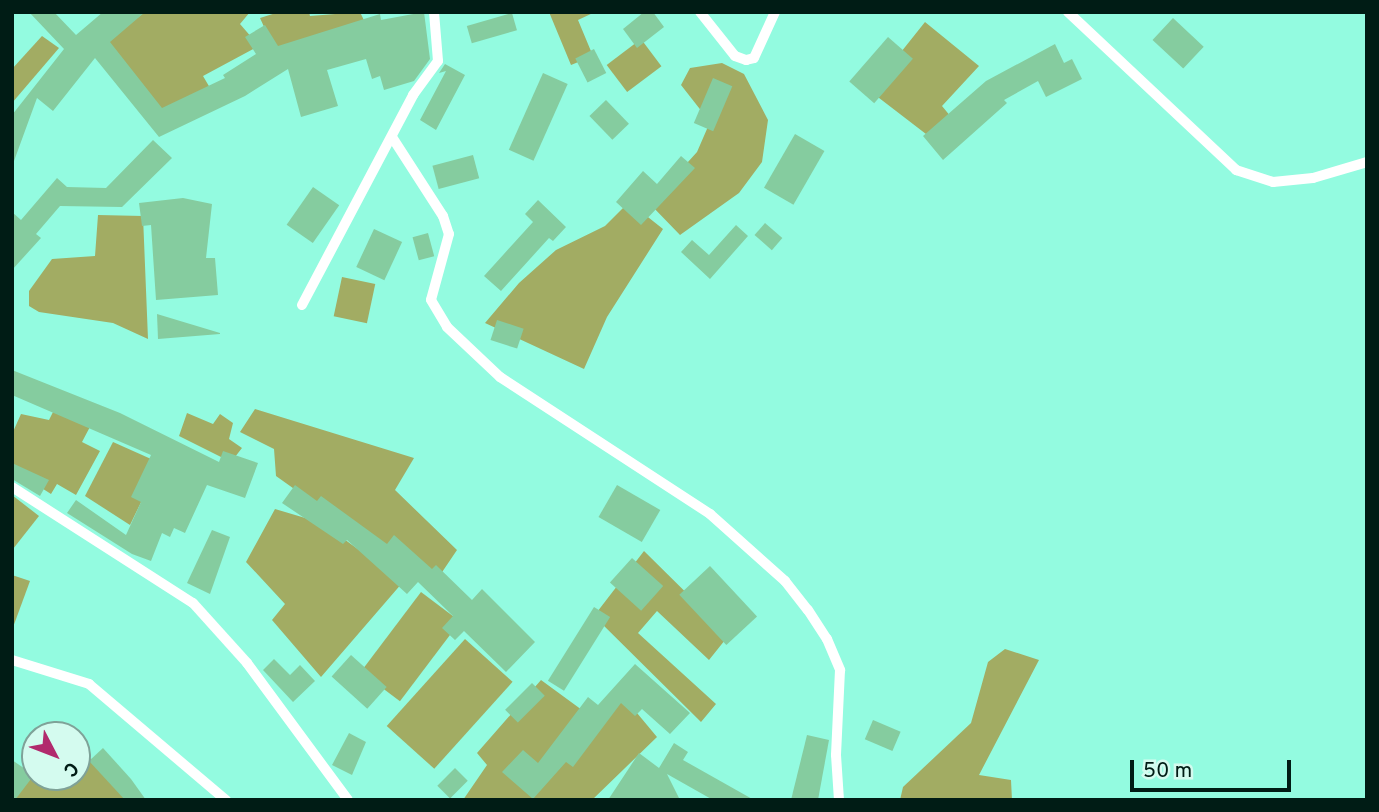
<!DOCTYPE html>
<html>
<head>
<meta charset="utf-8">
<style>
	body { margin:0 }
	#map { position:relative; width:1379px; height:812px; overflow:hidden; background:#93fbe0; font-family:Overpass,sans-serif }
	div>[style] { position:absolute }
	.forest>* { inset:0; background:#a2ac63; transform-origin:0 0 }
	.building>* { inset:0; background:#85cc9f; transform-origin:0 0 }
	.service>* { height:10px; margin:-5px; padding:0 5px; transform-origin:5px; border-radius:5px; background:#fff }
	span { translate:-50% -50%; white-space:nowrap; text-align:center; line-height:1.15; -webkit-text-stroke:5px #d4fbef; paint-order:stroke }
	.frame { position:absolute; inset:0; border:14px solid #001c15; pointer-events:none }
	.north { position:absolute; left:21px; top:721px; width:70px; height:70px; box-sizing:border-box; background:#d4fbef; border:2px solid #7fa298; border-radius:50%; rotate:132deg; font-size:19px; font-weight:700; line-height:28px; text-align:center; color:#001c15 }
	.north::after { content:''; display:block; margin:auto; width:24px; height:32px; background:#b12a6d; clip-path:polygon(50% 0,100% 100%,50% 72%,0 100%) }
	.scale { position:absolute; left:1130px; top:760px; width:161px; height:32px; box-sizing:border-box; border:4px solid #001c15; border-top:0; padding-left:9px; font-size:21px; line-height:24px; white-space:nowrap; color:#001c15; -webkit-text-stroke:5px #d4fbef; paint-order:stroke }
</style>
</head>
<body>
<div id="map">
	<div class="forest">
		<div style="clip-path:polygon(145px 12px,250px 12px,240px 24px,259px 46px,203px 76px,213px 93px,162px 119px,108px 40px)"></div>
		<div style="clip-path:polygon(279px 12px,309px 12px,310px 16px,360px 12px,371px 35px,275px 51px,260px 18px)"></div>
		<div style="clip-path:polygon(549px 12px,595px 12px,578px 20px,593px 56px,571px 65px)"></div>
		<div style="clip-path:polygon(925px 22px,979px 66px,942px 106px,956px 123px,939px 144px,870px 91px)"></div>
		<div style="clip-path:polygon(42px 36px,59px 48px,12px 103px,12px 69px)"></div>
		<div style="left:641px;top:39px;width:34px;height:43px;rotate:53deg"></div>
		<div style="clip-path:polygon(722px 63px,744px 74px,768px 120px,762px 162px,739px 193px,680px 235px,650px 204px,697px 152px,710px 122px,681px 85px,690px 68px)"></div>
		<div style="clip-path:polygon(629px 202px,663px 229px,607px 317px,584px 369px,485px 323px,519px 283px,556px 250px,605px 226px)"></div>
		<div style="clip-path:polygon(98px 215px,143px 216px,148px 339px,113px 323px,39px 312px,29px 306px,29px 291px,52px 259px,95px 256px)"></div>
		<div style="left:342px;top:277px;width:34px;height:40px;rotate:12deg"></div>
		<div style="clip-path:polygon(57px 404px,92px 423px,82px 442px,100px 451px,76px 495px,57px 484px,51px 494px,12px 469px,12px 434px,21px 414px,49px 420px)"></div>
		<div style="clip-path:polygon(255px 409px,414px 458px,395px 490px,457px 550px,432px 587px,276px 476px,274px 449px,240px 432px)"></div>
		<div style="clip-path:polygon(187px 413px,213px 424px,220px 414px,233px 423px,229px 439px,242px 448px,231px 462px,179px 436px)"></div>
		<div style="clip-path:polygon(113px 442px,160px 463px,130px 525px,85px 496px)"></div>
		<div style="clip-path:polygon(12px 495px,39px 516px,13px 549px,12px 548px)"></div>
		<div style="clip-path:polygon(275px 509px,322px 523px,403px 582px,321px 677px,272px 620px,285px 604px,246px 562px)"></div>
		<div style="clip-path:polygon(644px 551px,729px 635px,709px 660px,657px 611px,638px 633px,716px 704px,701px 722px,594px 616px)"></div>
		<div style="clip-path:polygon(12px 575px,30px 581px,12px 630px)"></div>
		<div style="left:421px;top:592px;width:49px;height:100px;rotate:37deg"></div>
		<div style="left:465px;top:639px;width:64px;height:117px;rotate:42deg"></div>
		<div style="clip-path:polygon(1005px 649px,1039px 660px,979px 775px,1011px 780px,1012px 800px,900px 800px,903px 787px,971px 723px,988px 662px)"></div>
		<div style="clip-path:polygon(541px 680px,597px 721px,622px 695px,657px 737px,592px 800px,463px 800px,487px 765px,477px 753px)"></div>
		<div style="clip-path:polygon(77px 755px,99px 761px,128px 800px,12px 800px,12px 792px,35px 769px,35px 777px,77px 777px)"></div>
	</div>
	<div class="building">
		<div style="clip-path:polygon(29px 12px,54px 12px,76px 35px,103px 12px,145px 12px,110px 42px,162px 108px,225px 78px,223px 75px,256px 54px,245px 37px,265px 25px,278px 46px,380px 14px,381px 20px,424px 12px,430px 59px,414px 81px,384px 90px,380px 76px,372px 79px,366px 59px,327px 70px,338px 106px,301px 117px,288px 69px,245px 96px,159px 137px,95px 58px,53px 111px,37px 98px,14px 161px,12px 115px,64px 49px)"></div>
		<div style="clip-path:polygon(644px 12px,653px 12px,664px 27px,637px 48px,623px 29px)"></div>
		<div style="left:512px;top:13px;width:18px;height:47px;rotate:74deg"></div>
		<div style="left:1173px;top:18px;width:42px;height:30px;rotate:43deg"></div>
		<div style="left:888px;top:37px;width:33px;height:59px;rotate:41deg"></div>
		<div style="clip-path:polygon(1055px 44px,1064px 63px,1072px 59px,1082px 79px,1046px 97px,1038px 81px,1004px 100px,1007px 103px,943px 160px,923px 136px,986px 81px)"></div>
		<div style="left:594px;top:49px;width:27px;height:21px;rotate:63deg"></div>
		<div style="clip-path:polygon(445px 64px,465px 75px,436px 130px,420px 120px,446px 71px,439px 73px)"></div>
		<div style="left:543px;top:73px;width:27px;height:84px;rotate:24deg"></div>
		<div style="left:713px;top:78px;width:21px;height:49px;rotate:23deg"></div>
		<div style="left:606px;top:100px;width:33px;height:23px;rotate:46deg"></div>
		<div style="left:795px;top:134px;width:34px;height:62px;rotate:30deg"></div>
		<div style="clip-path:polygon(153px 140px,172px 158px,122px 207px,60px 206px,36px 234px,41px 238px,12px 270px,12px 212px,21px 220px,57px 178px,67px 187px,106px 188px)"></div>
		<div style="left:473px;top:155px;width:24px;height:42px;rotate:75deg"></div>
		<div style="clip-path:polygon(681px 156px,695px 168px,641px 225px,616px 202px,643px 171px,657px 184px)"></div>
		<div style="left:313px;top:187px;width:32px;height:46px;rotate:35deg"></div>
		<div style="clip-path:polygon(183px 198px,212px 204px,206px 258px,215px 258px,218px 295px,156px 300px,151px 225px,142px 226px,139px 203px)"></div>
		<div style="clip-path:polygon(538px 200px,566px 227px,553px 241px,549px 238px,501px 291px,484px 276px,533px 222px,525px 214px)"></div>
		<div style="left:765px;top:223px;width:23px;height:16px;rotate:41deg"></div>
		<div style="clip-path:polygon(736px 225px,748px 236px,710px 279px,681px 252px,692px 240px,709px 255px)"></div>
		<div style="left:374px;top:229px;width:31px;height:42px;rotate:25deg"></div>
		<div style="left:428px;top:233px;width:24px;height:16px;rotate:75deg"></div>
		<div style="clip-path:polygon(157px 314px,220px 333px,220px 334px,158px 339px)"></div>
		<div style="left:497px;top:320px;width:28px;height:21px;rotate:18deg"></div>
		<div style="clip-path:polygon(12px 370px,120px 413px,219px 462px,223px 451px,258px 463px,245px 498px,207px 485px,185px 533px,174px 528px,170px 537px,162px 533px,151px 561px,132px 554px,67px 513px,76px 500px,126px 535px,141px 502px,131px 497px,151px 455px,12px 395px)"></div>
		<div style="clip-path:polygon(12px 463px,49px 480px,40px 496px,12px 479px)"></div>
		<div style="clip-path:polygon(295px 485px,317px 501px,321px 496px,387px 544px,394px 535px,432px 569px,436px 565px,472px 600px,482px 589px,535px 642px,506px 672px,464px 631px,455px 640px,442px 628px,453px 616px,418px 582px,407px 594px,347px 540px,343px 544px,282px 503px)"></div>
		<div style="left:617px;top:485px;width:50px;height:37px;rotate:30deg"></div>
		<div style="clip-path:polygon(212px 530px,230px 537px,210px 594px,187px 583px)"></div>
		<div style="left:632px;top:558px;width:42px;height:33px;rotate:42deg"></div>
		<div style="left:710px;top:566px;width:69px;height:42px;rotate:47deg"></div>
		<div style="left:594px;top:607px;width:19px;height:87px;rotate:32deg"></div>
		<div style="left:351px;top:655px;width:48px;height:29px;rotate:42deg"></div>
		<div style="clip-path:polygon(274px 659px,290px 675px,300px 665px,315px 681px,293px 702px,263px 670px)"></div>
		<div style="clip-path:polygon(635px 664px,690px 713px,670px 734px,642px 709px,635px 716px,621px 703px,573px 767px,566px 762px,533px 799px,502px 772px,523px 750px,538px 763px,588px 697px,598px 705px)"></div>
		<div style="left:532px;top:683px;width:18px;height:38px;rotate:45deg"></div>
		<div style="left:873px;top:720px;width:30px;height:21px;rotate:23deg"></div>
		<div style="clip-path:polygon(349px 733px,366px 742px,352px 775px,332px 765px)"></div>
		<div style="clip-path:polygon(807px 735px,829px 740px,818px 800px,791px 800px)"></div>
		<div style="clip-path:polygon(674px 743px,688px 752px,683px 760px,754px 800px,713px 800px,667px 774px,680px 800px,608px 800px,639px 753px,659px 768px)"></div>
		<div style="clip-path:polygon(103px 748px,131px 779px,146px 800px,125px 800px,89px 761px)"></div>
		<div style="clip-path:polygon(12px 760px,34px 775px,15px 800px,12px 800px)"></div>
		<div style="left:455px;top:768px;width:18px;height:25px;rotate:45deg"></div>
	</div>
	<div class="service">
		<div style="left:700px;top:12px;width:56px;rotate:51.5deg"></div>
		<div style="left:735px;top:56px;width:12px;rotate:20deg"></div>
		<div style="left:746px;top:60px;width:8px;rotate:-14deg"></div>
		<div style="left:754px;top:58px;width:51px;rotate:-65.5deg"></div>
		<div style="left:1068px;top:12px;width:231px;rotate:43.2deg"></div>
		<div style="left:1236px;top:170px;width:39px;rotate:18deg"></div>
		<div style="left:1273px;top:182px;width:40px;rotate:-5.7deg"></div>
		<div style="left:1313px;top:178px;width:56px;rotate:-16.5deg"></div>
		<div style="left:392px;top:137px;width:94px;rotate:57.2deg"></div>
		<div style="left:443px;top:216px;width:19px;rotate:72deg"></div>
		<div style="left:449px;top:234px;width:68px;rotate:105.3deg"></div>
		<div style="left:431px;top:300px;width:31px;rotate:59deg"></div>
		<div style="left:447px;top:327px;width:73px;rotate:43.3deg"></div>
		<div style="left:500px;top:377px;width:251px;rotate:33.1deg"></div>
		<div style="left:710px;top:514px;width:101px;rotate:41.8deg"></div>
		<div style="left:785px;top:581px;width:37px;rotate:52deg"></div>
		<div style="left:808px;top:610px;width:35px;rotate:57deg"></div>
		<div style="left:827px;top:639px;width:34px;rotate:67deg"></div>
		<div style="left:840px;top:670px;width:85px;rotate:92.7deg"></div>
		<div style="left:836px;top:755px;width:45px;rotate:86.2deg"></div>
		<div style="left:302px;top:305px;width:238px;rotate:-62.1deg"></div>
		<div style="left:413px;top:95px;width:42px;rotate:-53.7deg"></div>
		<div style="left:438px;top:61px;width:49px;rotate:-94.7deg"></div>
		<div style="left:12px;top:487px;width:215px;rotate:32.7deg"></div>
		<div style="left:193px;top:603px;width:81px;rotate:48deg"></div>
		<div style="left:247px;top:663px;width:170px;rotate:53.6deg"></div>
		<div style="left:12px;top:660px;width:81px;rotate:17.3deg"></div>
		<div style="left:89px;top:684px;width:180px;rotate:40.3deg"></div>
	</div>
	<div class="frame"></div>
	<div class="north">С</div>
	<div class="scale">50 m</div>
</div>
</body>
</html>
